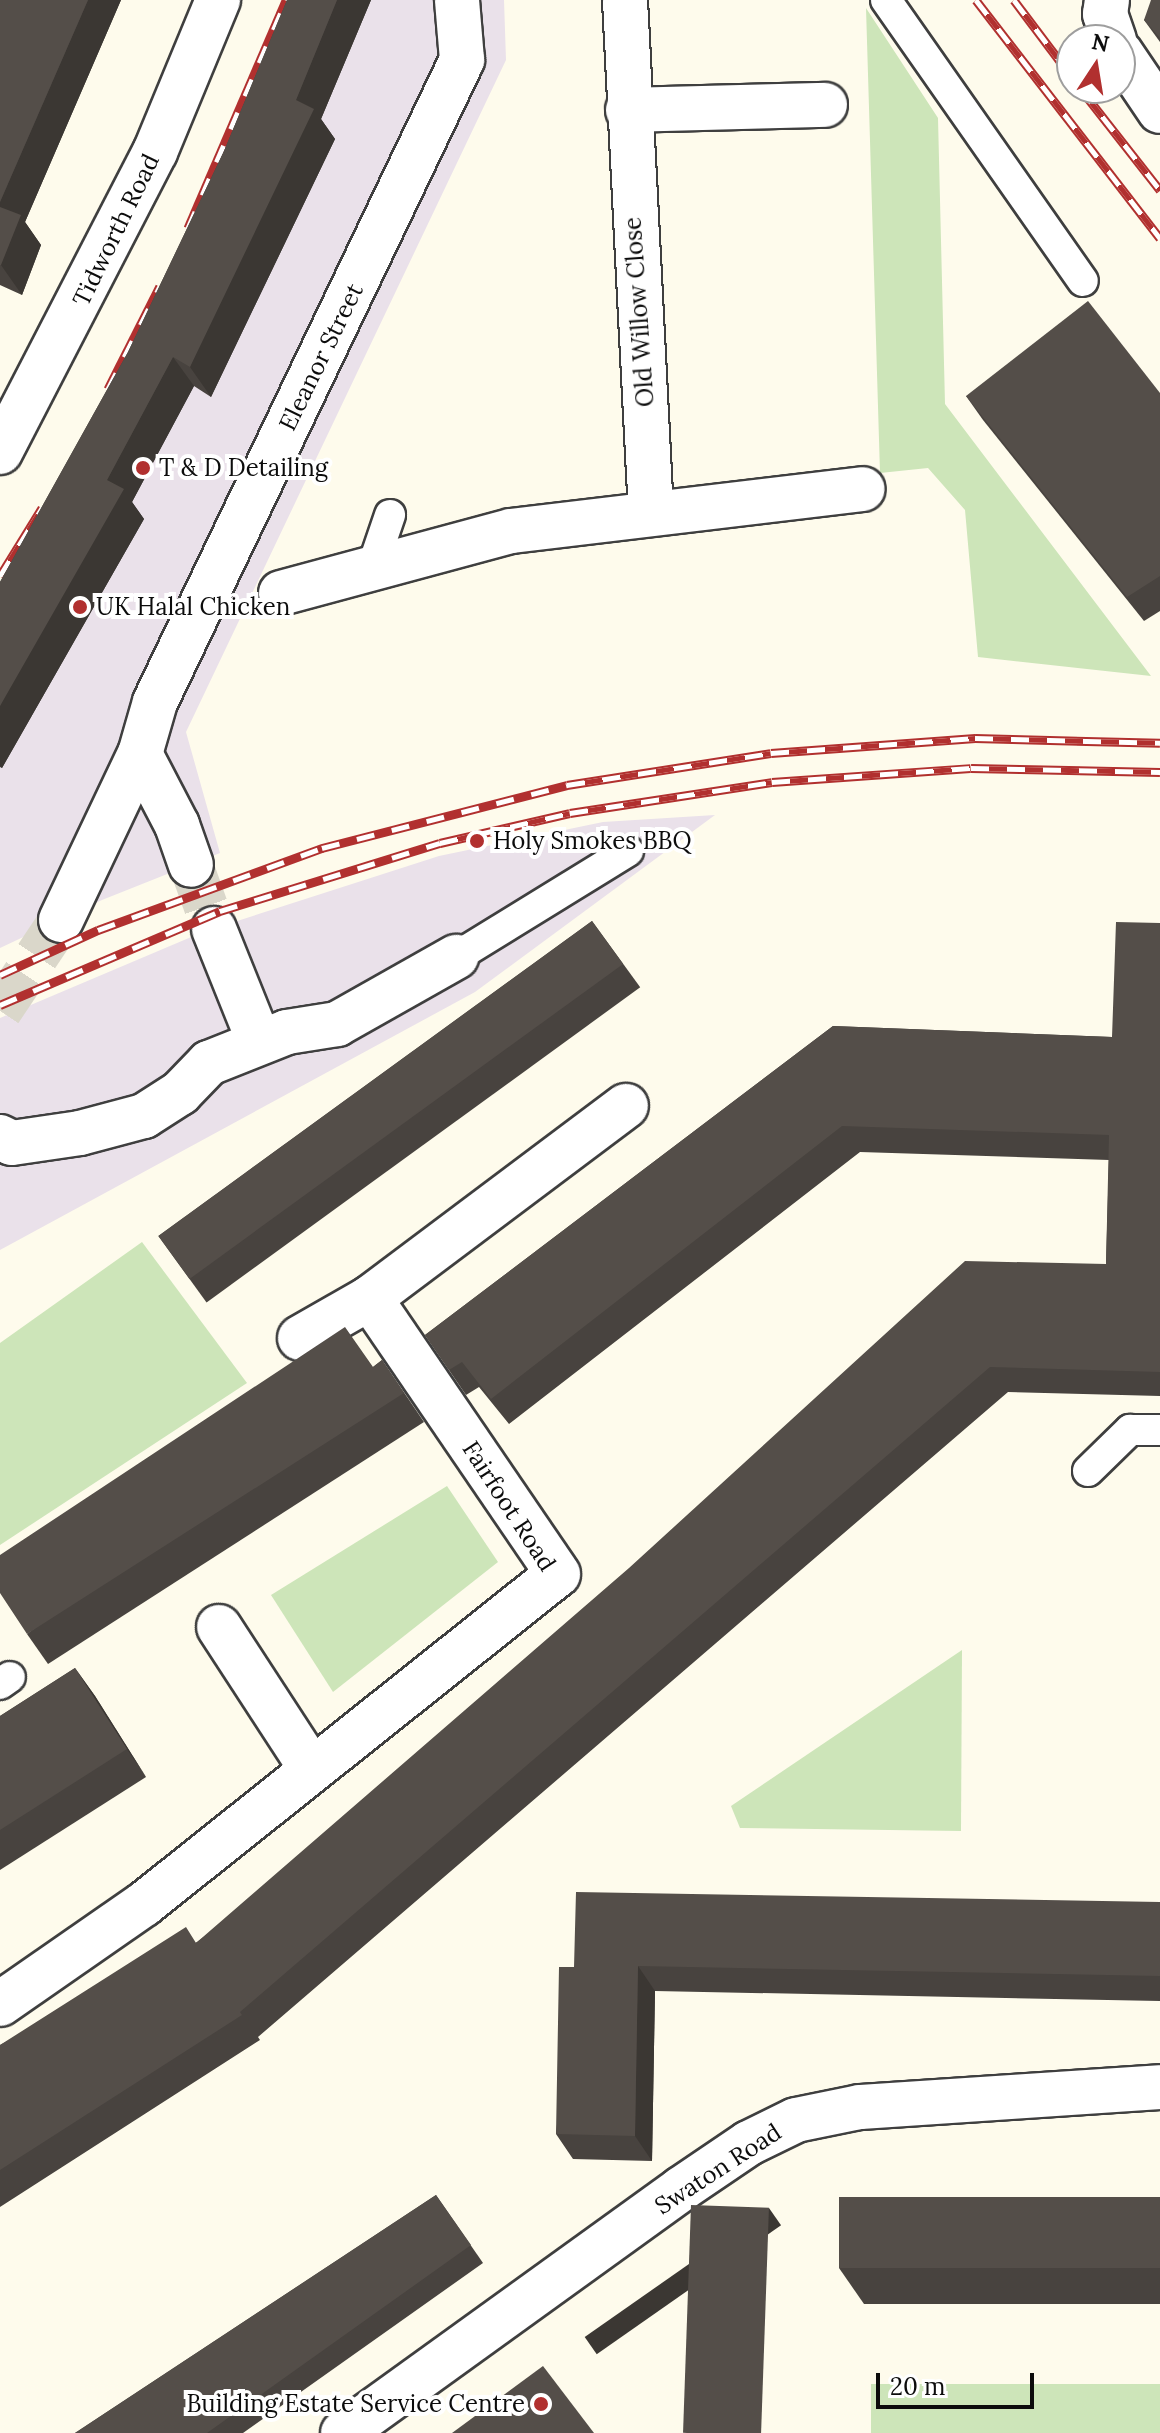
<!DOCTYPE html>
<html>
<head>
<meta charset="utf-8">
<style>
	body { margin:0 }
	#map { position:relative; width:1160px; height:2433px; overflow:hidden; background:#fefbec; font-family:Lora,serif }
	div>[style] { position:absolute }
	.industrial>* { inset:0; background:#eae1ea }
	.green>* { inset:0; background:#cde5b9; transform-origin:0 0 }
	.minor-tunnel>* { height:44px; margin-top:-22px; transform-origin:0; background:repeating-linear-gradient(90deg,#dad7ca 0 44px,transparent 0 66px) }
	.roads { filter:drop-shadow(2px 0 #3f3f3f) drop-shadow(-2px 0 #3f3f3f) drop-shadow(0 2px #3f3f3f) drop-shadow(0 -2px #3f3f3f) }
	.service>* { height:30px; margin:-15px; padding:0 15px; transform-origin:15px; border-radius:15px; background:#fff }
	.minor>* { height:44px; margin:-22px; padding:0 22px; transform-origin:22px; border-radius:22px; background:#fff }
	.rail>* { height:9px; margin-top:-4.5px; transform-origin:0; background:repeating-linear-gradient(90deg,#fff 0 18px,#b1302f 0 36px); box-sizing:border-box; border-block:2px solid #b1302f }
	.wall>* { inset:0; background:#48433f; transform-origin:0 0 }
	.shaded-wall>* { inset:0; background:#3b3733; transform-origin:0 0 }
	.building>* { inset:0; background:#544e49; transform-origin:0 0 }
	.dots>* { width:22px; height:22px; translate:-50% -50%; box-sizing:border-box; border:4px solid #fff; border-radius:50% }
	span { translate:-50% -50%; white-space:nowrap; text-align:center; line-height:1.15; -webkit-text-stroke:8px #fff; paint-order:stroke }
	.street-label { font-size:24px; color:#0c0c0c }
	.poi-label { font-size:24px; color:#0c0c0c }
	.left { translate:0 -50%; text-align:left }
	.right { translate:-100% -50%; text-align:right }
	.north { position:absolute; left:1056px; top:24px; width:80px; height:80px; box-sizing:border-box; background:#fff; border:2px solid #9e9e9e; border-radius:50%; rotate:12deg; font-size:22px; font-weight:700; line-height:32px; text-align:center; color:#0c0c0c }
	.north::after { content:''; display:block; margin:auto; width:28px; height:36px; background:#b1302f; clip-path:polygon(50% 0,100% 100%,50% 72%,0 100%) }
	.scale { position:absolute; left:876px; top:2373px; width:158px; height:36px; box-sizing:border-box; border:4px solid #0c0c0c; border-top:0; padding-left:10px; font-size:24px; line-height:28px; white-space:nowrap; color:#0c0c0c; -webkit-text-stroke:6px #fff; paint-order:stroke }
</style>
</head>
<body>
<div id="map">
	<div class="industrial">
		<div style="clip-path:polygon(320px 0,504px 0,506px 60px,186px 732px,220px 853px,102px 900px,0 948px,0 649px)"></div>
		<div style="clip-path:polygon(715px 815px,475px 992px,0 1250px,0 1018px,203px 932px,439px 856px,603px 822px)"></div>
	</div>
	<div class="green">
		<div style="clip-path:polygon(866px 8px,938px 118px,945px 404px,1151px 676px,978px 657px,965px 510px,928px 468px,880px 473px)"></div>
		<div style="clip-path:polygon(142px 1242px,247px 1383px,0 1545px,0 1343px)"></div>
		<div style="clip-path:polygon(447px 1486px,498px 1562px,333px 1692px,271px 1595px)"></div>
		<div style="clip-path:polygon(962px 1650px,961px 1831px,740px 1828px,731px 1806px)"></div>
		<div style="left:871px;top:2384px;width:289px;height:49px"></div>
	</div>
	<div class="minor-tunnel">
		<div style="left:191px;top:865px;width:68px;rotate:70.2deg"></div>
		<div style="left:0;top:1011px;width:110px;rotate:-56.2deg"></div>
	</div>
	<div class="roads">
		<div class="service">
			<div style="left:886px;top:0;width:343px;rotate:55deg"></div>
			<div style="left:372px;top:568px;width:56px;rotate:-71.2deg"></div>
			<div style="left:456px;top:957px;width:202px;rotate:-31.6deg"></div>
			<div style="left:1088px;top:1471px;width:59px;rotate:-44.3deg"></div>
			<div style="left:1130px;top:1430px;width:30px"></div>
			<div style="left:0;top:1684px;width:12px;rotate:-35deg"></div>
		</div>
		<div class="minor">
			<div style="left:625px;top:0;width:514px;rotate:87.1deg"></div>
			<div style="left:1107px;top:0;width:14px;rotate:98deg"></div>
			<div style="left:1105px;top:14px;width:28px;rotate:71deg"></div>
			<div style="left:1120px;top:52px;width:71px;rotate:55.9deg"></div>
			<div style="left:628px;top:110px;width:197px;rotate:-1.5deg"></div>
			<div style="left:0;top:452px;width:338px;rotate:-62.7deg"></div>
			<div style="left:155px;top:152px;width:165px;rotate:-67.5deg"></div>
			<div style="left:281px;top:593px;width:238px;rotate:-15.1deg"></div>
			<div style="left:511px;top:531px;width:354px;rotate:-6.8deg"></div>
			<div style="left:140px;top:754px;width:80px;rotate:62.5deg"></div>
			<div style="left:177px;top:825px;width:42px;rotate:70.7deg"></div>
			<div style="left:61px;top:920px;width:184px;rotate:-64.6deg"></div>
			<div style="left:140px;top:754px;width:54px;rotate:-73.9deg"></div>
			<div style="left:155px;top:702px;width:712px;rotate:-64.44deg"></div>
			<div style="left:462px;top:60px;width:60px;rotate:-94.8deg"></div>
			<div style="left:214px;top:929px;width:121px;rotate:68.1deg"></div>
			<div style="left:0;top:1137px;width:13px;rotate:27deg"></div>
			<div style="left:12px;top:1143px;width:69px;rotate:-8.4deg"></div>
			<div style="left:80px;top:1133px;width:66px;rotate:-14.9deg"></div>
			<div style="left:144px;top:1116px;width:43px;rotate:-32.6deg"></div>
			<div style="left:180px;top:1093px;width:42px;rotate:-46deg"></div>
			<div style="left:209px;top:1063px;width:84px;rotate:-21.7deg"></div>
			<div style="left:287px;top:1032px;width:51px;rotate:-9.1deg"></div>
			<div style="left:337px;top:1024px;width:137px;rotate:-29.4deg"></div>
			<div style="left:300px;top:1338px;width:81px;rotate:-29.7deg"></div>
			<div style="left:370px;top:1298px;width:320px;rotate:-36.9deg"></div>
			<div style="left:219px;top:1627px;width:168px;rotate:56.9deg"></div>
			<div style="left:0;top:2004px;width:175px;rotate:-34.8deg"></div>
			<div style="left:144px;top:1904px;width:529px;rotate:-38.56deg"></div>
			<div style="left:558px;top:1574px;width:334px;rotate:-124.3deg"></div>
			<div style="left:343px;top:2433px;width:417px;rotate:-35.8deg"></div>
			<div style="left:681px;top:2189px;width:82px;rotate:-34.1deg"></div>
			<div style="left:749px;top:2143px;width:52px;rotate:-26.1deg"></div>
			<div style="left:796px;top:2120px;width:65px;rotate:-11.5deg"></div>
			<div style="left:860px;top:2107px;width:301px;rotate:-3.8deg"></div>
		</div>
	</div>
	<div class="rail">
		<div style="left:976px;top:0;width:301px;rotate:52.3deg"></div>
		<div style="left:1014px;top:0;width:96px;rotate:53deg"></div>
		<div style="left:1080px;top:88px;width:130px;rotate:51.9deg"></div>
		<div style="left:188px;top:228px;width:248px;rotate:-66.7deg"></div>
		<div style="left:108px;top:389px;width:115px;rotate:-63.2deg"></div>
		<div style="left:0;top:576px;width:80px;rotate:-58.3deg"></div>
		<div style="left:0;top:975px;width:108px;rotate:-24.7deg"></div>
		<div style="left:98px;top:930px;width:239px;rotate:-20.1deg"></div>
		<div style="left:322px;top:848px;width:253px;rotate:-14.4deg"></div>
		<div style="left:567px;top:785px;width:206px;rotate:-8.9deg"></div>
		<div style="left:771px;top:753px;width:205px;rotate:-4.2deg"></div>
		<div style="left:975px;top:738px;width:185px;rotate:1.5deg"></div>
		<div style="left:0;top:1005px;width:239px;rotate:-23.1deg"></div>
		<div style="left:220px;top:911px;width:230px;rotate:-17.2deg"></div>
		<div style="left:440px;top:843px;width:133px;rotate:-13deg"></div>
		<div style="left:570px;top:813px;width:204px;rotate:-8.7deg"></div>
		<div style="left:772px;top:782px;width:199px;rotate:-4deg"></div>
		<div style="left:971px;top:768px;width:189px;rotate:1.2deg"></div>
	</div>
	<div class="wall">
		<div style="clip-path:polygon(0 0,121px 0,25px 222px,41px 245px,22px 295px,0 285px)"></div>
		<div style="clip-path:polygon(287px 0,371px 0,321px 119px,335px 139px,211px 397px,194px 386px,132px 502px,144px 519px,2px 768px,0 767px,0 582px,128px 352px,224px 151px)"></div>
		<div style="clip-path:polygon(1160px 0,1160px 42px,1144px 20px)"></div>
		<div style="clip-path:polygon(1160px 393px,1160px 611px,1144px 621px,983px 420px,966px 396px)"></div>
		<div style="left:592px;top:921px;width:82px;height:536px;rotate:54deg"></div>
		<div style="clip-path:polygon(1160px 923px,1160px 1396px,1008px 1392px,258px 2037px,260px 2040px,0 2207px,0 2045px,197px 1942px,1106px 1264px,1109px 1160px,860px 1152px,509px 1424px,479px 1387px,466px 1395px,425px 1335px,833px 1026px,1112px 1037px)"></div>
		<div style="clip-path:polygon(382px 1360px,424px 1422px,48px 1664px,27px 1634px)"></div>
		<div style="clip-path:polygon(75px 1668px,95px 1696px,146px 1777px,0 1870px,0 1716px)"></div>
		<div style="clip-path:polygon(1160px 1902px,1160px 2001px,655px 1991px,652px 2161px,573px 2159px,556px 2134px,574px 1967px)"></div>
		<div style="clip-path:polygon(436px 2195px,483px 2263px,243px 2433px,75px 2433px)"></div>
		<div style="clip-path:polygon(1160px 2197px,1160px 2304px,864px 2304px,839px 2268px)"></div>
	</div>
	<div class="shaded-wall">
		<div style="clip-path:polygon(88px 0,121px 0,25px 222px,41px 245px,22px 295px,1px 265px,0 202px)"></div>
		<div style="clip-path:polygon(337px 0,371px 0,321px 119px,335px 139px,211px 397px,190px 367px,296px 100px)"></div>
		<div style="clip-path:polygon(173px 357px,194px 386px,132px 502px,144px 519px,2px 768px,0 766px,0 706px,107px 480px)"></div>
		<div style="clip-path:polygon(75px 1668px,95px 1696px,146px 1777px,127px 1749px)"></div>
		<div style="clip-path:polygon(638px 1966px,655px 1991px,652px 2161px,635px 2136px)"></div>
		<div style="left:769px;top:2208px;width:21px;height:225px;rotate:55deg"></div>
	</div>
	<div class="building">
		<div style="clip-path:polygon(0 0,88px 0,0 202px)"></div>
		<div style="clip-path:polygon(287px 0,337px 0,296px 100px,314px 109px,190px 367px,173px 357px,107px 480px,124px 489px,0 706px,0 582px,128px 352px,224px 151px)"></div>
		<div style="clip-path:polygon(1151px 0,1160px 0,1160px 38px,1144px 20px)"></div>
		<div style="clip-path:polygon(0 207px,21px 215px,1px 265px,0 265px)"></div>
		<div style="clip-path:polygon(1088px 301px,1160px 393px,1160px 576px,1127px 597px,966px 396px)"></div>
		<div style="left:592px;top:921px;width:53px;height:536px;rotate:54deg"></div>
		<div style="clip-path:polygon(1116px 922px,1160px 923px,1160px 1372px,990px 1367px,240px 2012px,242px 2015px,0 2170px,0 2045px,186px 1927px,196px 1943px,629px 1568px,965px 1261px,1106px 1264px,1109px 1135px,842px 1126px,491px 1399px,462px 1362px,449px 1370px,425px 1335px,833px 1026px,1112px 1037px)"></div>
		<div style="clip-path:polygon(345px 1327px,373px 1367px,382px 1360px,404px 1393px,27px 1634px,0 1593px,0 1555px)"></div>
		<div style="clip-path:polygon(75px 1668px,127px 1749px,0 1830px,0 1716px)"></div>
		<div style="clip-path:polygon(576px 1892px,1160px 1902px,1160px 1976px,638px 1966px,635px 2136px,556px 2134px,559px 1967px,574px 1967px)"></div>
		<div style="clip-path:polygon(436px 2195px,471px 2245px,207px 2433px,75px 2433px)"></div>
		<div style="left:839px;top:2197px;width:321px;height:71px"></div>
		<div style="left:691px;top:2205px;width:78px;height:228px;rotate:2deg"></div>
		<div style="clip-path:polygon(543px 2366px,594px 2433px,452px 2433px)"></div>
	</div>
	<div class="dots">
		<div style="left:143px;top:468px;background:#b1302f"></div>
		<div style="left:80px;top:607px;background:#b1302f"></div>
		<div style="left:477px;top:841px;background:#b1302f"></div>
		<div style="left:541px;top:2404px;background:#b1302f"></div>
	</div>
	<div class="street-label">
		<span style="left:116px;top:230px;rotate:-64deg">Tidworth Road</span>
		<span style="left:639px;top:312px;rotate:-94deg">Old Willow Close</span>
		<span style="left:321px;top:357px;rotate:-64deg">Eleanor Street</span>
		<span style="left:509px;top:1506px;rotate:57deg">Fairfoot Road</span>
		<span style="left:718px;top:2169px;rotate:-33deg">Swaton Road</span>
	</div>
	<div class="poi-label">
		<span class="left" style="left:159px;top:468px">T &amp; D Detailing</span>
		<span class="left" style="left:96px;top:607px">UK Halal Chicken</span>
		<span class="left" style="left:493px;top:841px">Holy Smokes BBQ</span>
		<span class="right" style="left:525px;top:2404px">Building Estate Service Centre</span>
	</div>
	<div class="north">N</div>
	<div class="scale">20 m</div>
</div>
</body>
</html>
